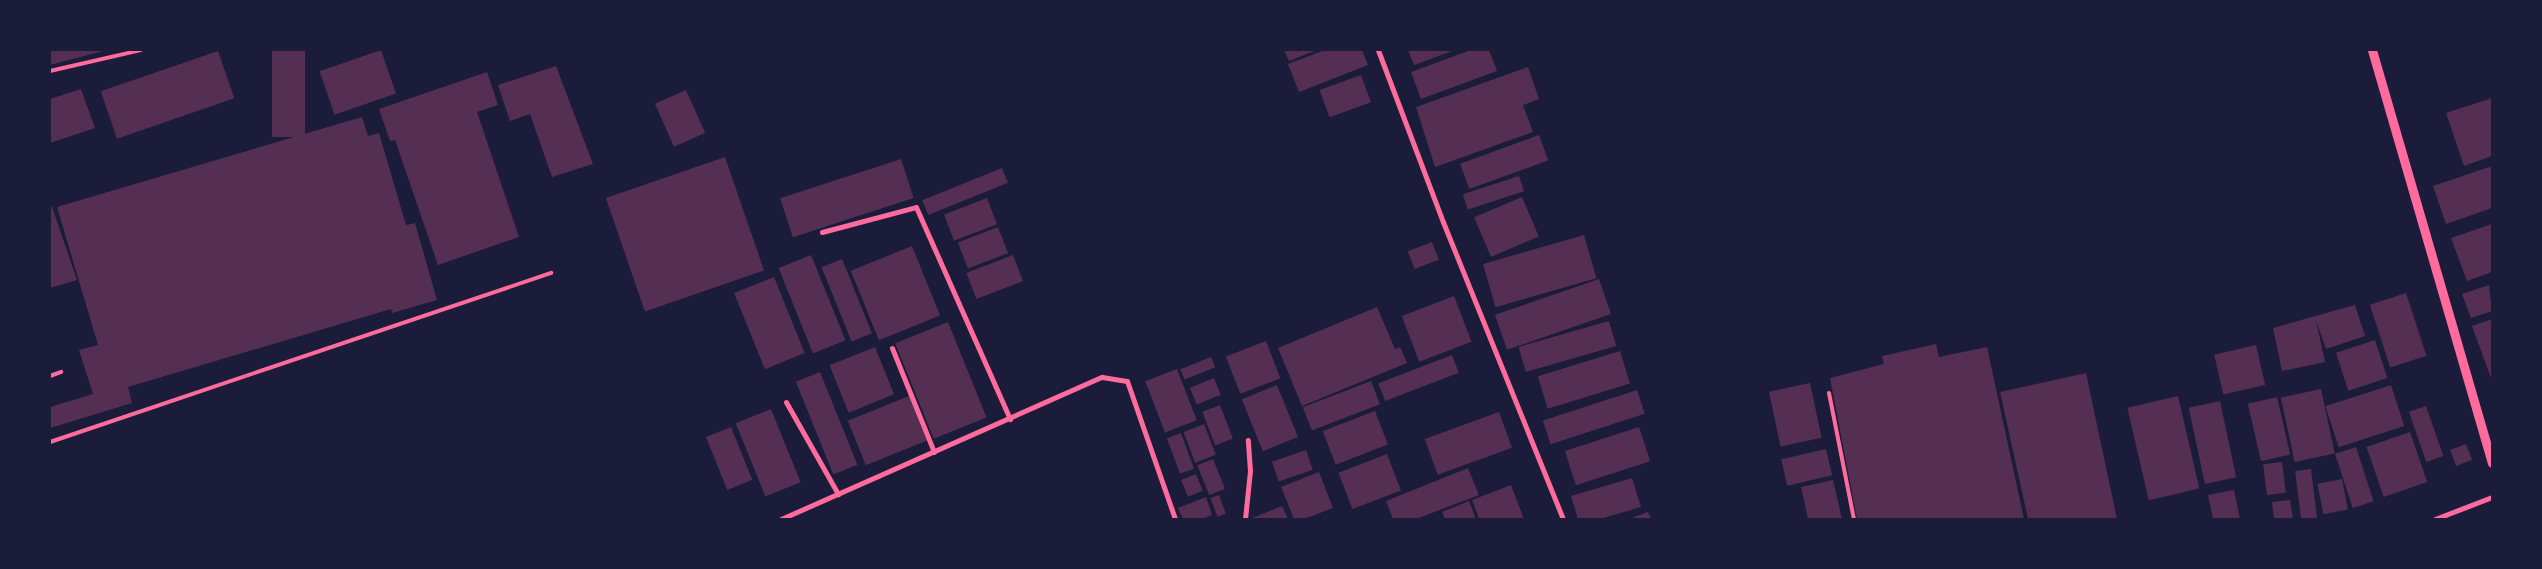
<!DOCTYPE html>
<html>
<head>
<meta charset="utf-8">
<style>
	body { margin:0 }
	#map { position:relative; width:2542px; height:569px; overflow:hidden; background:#1b1b3a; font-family:"DejaVu Sans",sans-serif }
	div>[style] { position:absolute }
	.building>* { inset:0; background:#542f53; transform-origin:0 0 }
	.service>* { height:4px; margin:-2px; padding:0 2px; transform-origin:2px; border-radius:2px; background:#ff6b9d }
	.minor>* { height:5px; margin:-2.5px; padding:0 2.5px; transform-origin:2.5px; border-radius:2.5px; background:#ff6b9d }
	.tertiary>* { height:9px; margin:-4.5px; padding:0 4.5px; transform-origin:4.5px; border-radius:4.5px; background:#ff6b9d }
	span { translate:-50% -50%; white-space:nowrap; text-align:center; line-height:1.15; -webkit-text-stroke:4px #1b1b3a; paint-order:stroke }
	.frame { position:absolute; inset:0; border:51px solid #1b1b3a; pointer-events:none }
</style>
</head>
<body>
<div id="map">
	<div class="building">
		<div style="clip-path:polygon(50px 50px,103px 50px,103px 51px,50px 65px)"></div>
		<div style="left:272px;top:50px;width:33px;height:87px"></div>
		<div style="left:381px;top:50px;width:46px;height:65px;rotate:71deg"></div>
		<div style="clip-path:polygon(1284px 50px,1317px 50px,1289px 61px)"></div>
		<div style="clip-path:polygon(1325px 50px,1362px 50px,1368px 65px,1299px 92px,1288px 64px)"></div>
		<div style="clip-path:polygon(1408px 50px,1455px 50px,1414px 65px)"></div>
		<div style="clip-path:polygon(1471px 50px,1489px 50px,1497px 71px,1421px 99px,1411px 72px)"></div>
		<div style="left:218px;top:51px;width:50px;height:124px;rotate:71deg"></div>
		<div style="clip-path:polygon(556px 66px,593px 164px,552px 177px,530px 114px,510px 121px,498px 85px)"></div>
		<div style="clip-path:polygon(1528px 67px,1539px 99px,1523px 105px,1533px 132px,1435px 167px,1416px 107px)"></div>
		<div style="clip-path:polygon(487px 72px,498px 105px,477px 112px,519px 237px,438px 265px,395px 140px,390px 141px,379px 109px)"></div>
		<div style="left:1361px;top:75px;width:29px;height:44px;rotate:70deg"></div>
		<div style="clip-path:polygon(81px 89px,95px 128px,50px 143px,50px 99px)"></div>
		<div style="left:686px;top:90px;width:47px;height:34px;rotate:66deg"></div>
		<div style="clip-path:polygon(2492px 98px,2492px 156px,2464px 166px,2446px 113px)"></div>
		<div style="clip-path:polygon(362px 117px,368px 136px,379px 133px,406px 225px,415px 223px,437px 300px,392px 313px,391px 309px,128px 387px,132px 403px,50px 428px,50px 407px,93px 394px,79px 350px,98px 345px,57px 207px)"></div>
		<div style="left:1539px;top:135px;width:27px;height:84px;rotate:70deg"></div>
		<div style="left:725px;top:157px;width:120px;height:126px;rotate:71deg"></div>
		<div style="left:901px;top:159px;width:41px;height:127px;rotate:72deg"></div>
		<div style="clip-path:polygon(2492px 166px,2492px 208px,2446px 224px,2433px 186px)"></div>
		<div style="left:1002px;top:168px;width:16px;height:86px;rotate:68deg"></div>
		<div style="left:1519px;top:176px;width:16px;height:59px;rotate:72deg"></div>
		<div style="left:1522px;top:197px;width:43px;height:52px;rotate:67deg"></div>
		<div style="left:987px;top:198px;width:28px;height:46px;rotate:69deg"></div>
		<div style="clip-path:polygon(50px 201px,77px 280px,50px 288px)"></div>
		<div style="clip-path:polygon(2492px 224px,2492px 272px,2467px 281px,2451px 238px)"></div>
		<div style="left:998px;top:227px;width:28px;height:43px;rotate:69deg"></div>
		<div style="left:1584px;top:235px;width:45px;height:105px;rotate:74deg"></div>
		<div style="left:1432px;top:242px;width:19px;height:26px;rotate:69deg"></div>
		<div style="left:912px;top:246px;width:75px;height:66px;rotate:68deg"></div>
		<div style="left:811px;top:255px;width:92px;height:35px;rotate:68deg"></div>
		<div style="left:1013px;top:255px;width:28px;height:50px;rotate:69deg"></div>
		<div style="left:842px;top:259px;width:80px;height:22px;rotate:68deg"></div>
		<div style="left:774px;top:277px;width:82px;height:43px;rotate:68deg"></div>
		<div style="left:1599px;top:279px;width:37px;height:110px;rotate:71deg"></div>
		<div style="clip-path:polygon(2489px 285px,2492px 311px,2471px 318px,2462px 294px)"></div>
		<div style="left:2406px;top:293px;width:66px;height:38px;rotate:72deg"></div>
		<div style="left:1454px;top:296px;width:49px;height:56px;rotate:69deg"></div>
		<div style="clip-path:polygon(2355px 305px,2365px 336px,2326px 349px,2316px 320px,2325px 362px,2282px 371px,2273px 328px)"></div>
		<div style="clip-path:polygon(1377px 307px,1395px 349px,1400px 347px,1407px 363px,1302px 406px,1278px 348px)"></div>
		<div style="clip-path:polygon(2492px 319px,2492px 381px,2472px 326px)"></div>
		<div style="left:1609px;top:321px;width:26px;height:94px;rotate:74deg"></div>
		<div style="left:948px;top:322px;width:103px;height:57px;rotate:68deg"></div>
		<div style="left:2375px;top:340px;width:40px;height:41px;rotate:72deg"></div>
		<div style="left:1266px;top:341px;width:40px;height:43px;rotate:69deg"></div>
		<div style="clip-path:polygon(1936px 344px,1939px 357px,1987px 347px,2024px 519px,1857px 519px,1830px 378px,1884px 364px,1882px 356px)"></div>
		<div style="left:2256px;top:345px;width:41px;height:43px;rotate:77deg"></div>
		<div style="left:875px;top:347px;width:51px;height:49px;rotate:68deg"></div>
		<div style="left:1620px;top:351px;width:34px;height:86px;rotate:73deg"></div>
		<div style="left:1452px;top:355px;width:19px;height:79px;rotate:69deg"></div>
		<div style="left:1211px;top:357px;width:11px;height:33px;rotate:68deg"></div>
		<div style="left:1177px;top:369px;width:55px;height:34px;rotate:69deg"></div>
		<div style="left:820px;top:372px;width:100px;height:26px;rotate:68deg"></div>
		<div style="clip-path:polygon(2086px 373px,2117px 519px,2028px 519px,2000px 392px)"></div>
		<div style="left:1214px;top:378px;width:18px;height:26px;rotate:68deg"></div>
		<div style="left:1371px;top:381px;width:25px;height:73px;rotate:69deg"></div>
		<div style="left:1810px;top:383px;width:56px;height:42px;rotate:78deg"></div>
		<div style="left:1277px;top:385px;width:56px;height:38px;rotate:68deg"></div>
		<div style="left:2391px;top:385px;width:43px;height:69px;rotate:72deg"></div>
		<div style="left:2321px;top:389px;width:66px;height:41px;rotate:78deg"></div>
		<div style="left:1637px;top:390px;width:25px;height:99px;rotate:72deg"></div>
		<div style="left:909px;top:396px;width:48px;height:66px;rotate:68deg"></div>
		<div style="left:2178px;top:396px;width:95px;height:52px;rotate:77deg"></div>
		<div style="left:2277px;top:397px;width:59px;height:30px;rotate:77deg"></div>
		<div style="left:2220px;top:401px;width:78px;height:32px;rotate:78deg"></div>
		<div style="left:1220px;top:405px;width:36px;height:19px;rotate:69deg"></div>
		<div style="left:2426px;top:406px;width:53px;height:18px;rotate:71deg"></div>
		<div style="left:771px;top:409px;width:79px;height:38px;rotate:68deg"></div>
		<div style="left:1375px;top:411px;width:36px;height:56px;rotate:69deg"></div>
		<div style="left:1499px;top:412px;width:38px;height:79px;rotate:70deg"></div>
		<div style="left:1204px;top:424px;width:33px;height:22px;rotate:69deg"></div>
		<div style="left:731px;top:427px;width:57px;height:27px;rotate:68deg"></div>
		<div style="left:1639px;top:427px;width:36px;height:78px;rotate:72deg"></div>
		<div style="left:2410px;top:432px;width:53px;height:46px;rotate:71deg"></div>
		<div style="left:1181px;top:433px;width:38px;height:15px;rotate:70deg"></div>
		<div style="left:2466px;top:444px;width:17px;height:17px;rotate:69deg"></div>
		<div style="left:2356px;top:447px;width:57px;height:22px;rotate:72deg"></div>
		<div style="left:1826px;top:449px;width:27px;height:46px;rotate:77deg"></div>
		<div style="left:1306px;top:450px;width:21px;height:36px;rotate:71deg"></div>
		<div style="left:1387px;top:454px;width:39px;height:52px;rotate:69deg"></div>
		<div style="left:1213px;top:459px;width:32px;height:17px;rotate:68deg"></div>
		<div style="left:2282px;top:462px;width:31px;height:19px;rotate:83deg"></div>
		<div style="clip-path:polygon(1468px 468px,1479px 495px,1416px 519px,1393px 519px,1386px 501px)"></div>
		<div style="left:2311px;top:469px;width:50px;height:16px;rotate:83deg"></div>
		<div style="clip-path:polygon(1319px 472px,1333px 508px,1304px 519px,1294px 519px,1281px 487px)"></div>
		<div style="left:1196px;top:474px;width:18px;height:16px;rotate:68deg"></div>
		<div style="clip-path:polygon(1632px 478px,1641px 507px,1600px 519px,1578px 519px,1571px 496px)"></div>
		<div style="left:2342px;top:479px;width:31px;height:25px;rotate:79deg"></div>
		<div style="clip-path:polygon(1833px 480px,1842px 519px,1808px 519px,1801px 487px)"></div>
		<div style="clip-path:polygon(1511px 485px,1524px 519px,1479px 519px,1472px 500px)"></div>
		<div style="clip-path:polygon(2234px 490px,2240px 519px,2213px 519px,2208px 495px)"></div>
		<div style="left:1219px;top:495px;width:20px;height:9px;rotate:70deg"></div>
		<div style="clip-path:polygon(1206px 497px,1212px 515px,1202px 519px,1183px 519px,1178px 508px)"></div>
		<div style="clip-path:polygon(2290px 500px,2293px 519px,2274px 519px,2272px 502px)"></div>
		<div style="clip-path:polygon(1469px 501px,1476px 519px,1445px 519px,1442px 512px)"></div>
		<div style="clip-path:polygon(1282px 506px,1288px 519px,1250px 519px)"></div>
		<div style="clip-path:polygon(1648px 512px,1651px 519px,1629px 519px)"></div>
	</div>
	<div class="service">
		<div style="left:50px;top:71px;width:93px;rotate:-13deg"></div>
		<div style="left:50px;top:376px;width:12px;rotate:-20deg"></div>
		<div style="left:1829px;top:393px;width:128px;rotate:78.8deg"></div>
		<div style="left:50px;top:442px;width:529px;rotate:-18.64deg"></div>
	</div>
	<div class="minor">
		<div style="left:1378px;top:50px;width:184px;rotate:69.3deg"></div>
		<div style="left:1443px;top:222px;width:320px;rotate:68deg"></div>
		<div style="left:822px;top:232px;width:97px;rotate:-14.9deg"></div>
		<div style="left:916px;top:207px;width:232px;rotate:66.1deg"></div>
		<div style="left:892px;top:348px;width:112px;rotate:68deg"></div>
		<div style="left:786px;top:402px;width:106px;rotate:60.5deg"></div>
		<div style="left:781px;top:519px;width:351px;rotate:-23.9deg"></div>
		<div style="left:1102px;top:377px;width:25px;rotate:9deg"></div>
		<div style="left:1127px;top:381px;width:146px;rotate:70.8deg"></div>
		<div style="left:1245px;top:519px;width:48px;rotate:-84.1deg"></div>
		<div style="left:1250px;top:471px;width:31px;rotate:-94deg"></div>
		<div style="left:2435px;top:519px;width:61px;rotate:-21.1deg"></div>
	</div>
	<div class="tertiary">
		<div style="left:2372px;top:50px;width:430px;rotate:73.8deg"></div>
	</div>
	<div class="frame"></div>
</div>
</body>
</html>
